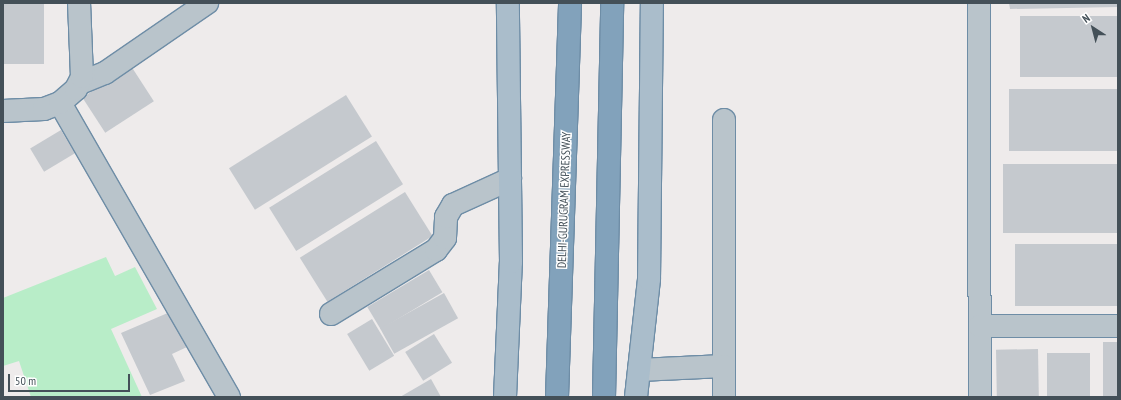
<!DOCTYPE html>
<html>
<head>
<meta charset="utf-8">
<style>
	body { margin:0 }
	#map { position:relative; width:1121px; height:400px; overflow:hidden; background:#eeebeb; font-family:"PT Sans Narrow",sans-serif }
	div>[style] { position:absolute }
	.green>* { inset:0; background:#b8edc8 }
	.building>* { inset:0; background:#c5c9ce; transform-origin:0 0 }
	.roads { filter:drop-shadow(1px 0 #6e8da6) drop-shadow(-1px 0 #6e8da6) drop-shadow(0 1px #6e8da6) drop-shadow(0 -1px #6e8da6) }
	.minor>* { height:22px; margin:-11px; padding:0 11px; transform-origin:11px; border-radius:11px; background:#b9c4cb }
	.major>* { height:22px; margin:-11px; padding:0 11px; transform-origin:11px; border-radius:11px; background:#aabdcb }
	.highway>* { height:22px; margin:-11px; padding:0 11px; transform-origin:11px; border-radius:11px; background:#82a2bb }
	span { translate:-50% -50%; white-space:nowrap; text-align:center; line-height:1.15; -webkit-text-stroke:3px #fff; paint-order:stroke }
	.street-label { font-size:12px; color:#445058 }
	.frame { position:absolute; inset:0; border:4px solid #445058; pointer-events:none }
	.north { position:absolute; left:1073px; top:8px; width:40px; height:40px; -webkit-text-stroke:3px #fff; paint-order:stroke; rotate:324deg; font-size:11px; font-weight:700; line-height:16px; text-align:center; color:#445058 }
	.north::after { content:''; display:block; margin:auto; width:14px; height:18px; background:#445058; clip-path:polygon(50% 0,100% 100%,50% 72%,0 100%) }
	.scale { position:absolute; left:8px; top:374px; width:122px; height:18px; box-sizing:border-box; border:2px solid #445058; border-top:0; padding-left:5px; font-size:12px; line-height:14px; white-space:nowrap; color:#445058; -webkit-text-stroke:3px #fff; paint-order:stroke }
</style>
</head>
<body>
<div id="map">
	<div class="green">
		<div style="clip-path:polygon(106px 257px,115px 276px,135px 267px,157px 309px,111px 329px,142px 397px,31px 397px,19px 361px,3px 366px,3px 298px)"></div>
	</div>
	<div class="building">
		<div style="left:3px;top:3px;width:41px;height:61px"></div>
		<div style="clip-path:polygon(1009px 3px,1118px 3px,1118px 7px,1010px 9px)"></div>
		<div style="left:1118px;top:16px;width:61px;height:98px;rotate:90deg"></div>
		<div style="left:131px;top:66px;width:42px;height:58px;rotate:57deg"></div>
		<div style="left:1118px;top:89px;width:62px;height:109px;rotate:90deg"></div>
		<div style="left:346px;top:95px;width:49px;height:138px;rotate:58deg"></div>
		<div style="left:61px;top:130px;width:27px;height:36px;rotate:59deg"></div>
		<div style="left:376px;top:141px;width:51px;height:126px;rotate:58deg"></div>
		<div style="left:1118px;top:164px;width:69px;height:115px;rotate:90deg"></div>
		<div style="left:405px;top:192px;width:52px;height:124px;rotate:58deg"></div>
		<div style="left:1118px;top:244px;width:62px;height:103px;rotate:90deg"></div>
		<div style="left:429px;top:270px;width:26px;height:72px;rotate:59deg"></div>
		<div style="left:444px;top:293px;width:29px;height:73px;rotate:61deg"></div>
		<div style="clip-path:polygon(170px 312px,187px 347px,172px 354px,185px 381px,150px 395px,121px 333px)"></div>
		<div style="left:372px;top:319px;width:43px;height:29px;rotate:59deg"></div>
		<div style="left:434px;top:334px;width:34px;height:34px;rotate:58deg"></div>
		<div style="left:1103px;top:342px;width:15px;height:55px"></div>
		<div style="left:1038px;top:349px;width:48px;height:42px;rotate:89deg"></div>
		<div style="left:1090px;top:353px;width:44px;height:43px;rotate:90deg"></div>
		<div style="clip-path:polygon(431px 379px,441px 397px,400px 397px)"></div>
	</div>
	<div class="roads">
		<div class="minor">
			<div style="left:979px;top:3px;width:394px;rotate:89.9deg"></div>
			<div style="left:80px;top:83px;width:27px;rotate:-22deg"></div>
			<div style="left:105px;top:73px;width:124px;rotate:-34.5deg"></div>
			<div style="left:60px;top:103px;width:339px;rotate:60.1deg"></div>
			<div style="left:3px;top:111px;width:41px;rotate:-2.8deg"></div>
			<div style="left:44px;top:109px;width:17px;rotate:-21deg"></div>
			<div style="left:60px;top:103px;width:21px;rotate:-41deg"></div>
			<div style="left:76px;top:89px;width:13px;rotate:-63deg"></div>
			<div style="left:82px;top:77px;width:74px;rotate:-92.3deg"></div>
			<div style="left:724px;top:120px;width:277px;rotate:90deg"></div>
			<div style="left:331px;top:314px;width:123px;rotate:-31.4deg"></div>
			<div style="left:436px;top:250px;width:15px;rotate:-53deg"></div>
			<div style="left:445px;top:238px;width:21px;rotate:-87deg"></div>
			<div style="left:446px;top:217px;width:14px;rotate:-60deg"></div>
			<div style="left:453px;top:205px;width:63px;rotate:-24.5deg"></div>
			<div style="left:980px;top:326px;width:138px"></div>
			<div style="left:639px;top:370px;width:85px;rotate:-2.7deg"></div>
		</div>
		<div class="major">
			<div style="left:505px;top:397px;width:135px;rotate:-87.5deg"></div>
			<div style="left:511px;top:262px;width:259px;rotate:-90.7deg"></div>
			<div style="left:636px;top:397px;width:119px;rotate:-83.7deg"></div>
			<div style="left:649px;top:279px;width:276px;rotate:-89.4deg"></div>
		</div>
		<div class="highway">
			<div style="left:557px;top:397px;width:394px;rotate:-88.1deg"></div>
			<div style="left:604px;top:397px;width:394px;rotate:-88.8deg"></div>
		</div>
	</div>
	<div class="street-label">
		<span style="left:564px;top:200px;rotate:-88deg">DELHI-GURUGRAM EXPRESSWAY</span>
	</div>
	<div class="frame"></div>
	<div class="north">N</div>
	<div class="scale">50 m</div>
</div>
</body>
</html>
